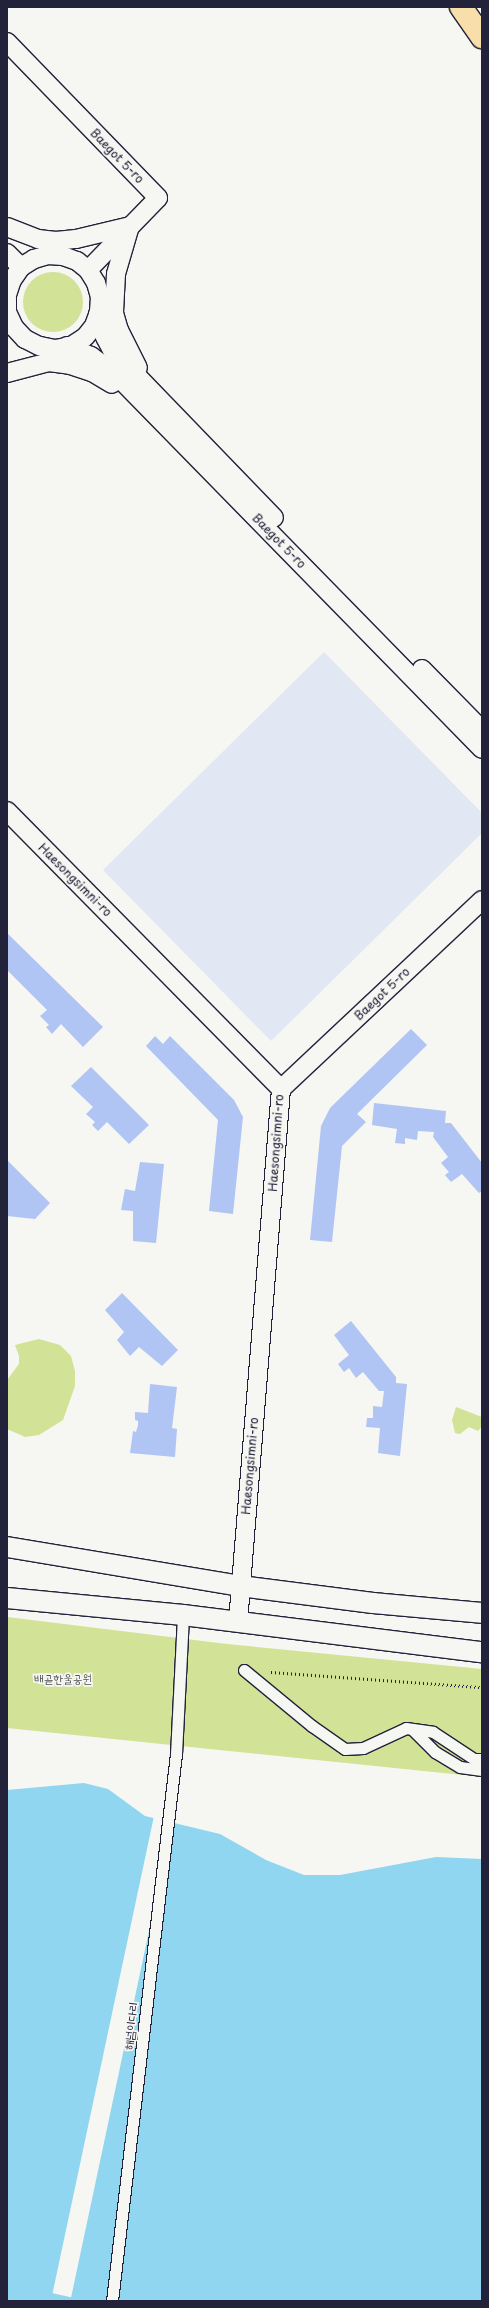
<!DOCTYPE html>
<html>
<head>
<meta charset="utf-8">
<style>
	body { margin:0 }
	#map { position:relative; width:489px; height:2308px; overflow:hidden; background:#f6f6f2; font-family:"Playpen Sans","Poor Story",sans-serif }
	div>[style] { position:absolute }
	.built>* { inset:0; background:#e1e7f3 }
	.green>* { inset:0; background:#d2e296 }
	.round { border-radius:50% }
	.water>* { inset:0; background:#90d6f1 }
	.pier>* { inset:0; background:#f6f6f2; transform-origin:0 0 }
	.building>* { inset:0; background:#b0c5f4 }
	.path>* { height:2.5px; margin-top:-1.25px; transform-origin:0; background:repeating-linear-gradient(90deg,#22223b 0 1px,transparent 0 4px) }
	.roads { filter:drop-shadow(1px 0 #22223b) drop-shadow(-1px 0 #22223b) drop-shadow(0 1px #22223b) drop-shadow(0 -1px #22223b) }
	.pedestrian>* { height:11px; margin:-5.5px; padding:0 5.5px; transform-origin:5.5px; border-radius:5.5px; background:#f6f6f2 }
	.tertiary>* { height:18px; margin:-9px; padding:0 9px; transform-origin:9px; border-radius:9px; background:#f6f6f2 }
	.secondary>* { height:20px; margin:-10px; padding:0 10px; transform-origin:10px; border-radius:10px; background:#f6f6f2 }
	.trunk>* { height:22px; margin:-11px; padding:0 11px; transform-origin:11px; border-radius:11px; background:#f8deab }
	span { translate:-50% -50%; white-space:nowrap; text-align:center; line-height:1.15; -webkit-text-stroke:3.5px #f6f6f2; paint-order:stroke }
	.street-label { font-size:12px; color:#22223b }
	.park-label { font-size:12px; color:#4e5252 }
	.frame { position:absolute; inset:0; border:8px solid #22223b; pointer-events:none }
</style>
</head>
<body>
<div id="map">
	<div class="built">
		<div style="clip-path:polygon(324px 652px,482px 813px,482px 833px,271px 1041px,103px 870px)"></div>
	</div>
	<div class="green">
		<div class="round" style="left:23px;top:272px;width:60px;height:60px"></div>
		<div style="clip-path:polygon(39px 1339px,60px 1345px,71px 1356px,75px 1371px,75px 1386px,63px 1420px,39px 1435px,25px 1437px,7px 1429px,7px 1380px,19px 1364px,19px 1356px,15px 1345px)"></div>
		<div style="clip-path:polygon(456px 1407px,482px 1417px,482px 1426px,478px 1431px,469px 1427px,460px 1434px,455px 1433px,452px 1420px)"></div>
		<div style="clip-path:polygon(7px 1617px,227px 1644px,482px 1669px,482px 1777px,7px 1728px)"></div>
	</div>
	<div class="water">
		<div style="clip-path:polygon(84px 1783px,108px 1789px,145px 1816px,220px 1834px,266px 1860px,304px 1875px,340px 1875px,436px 1857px,482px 1859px,482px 2301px,7px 2301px,7px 1790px)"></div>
	</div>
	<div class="pier">
		<div style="left:154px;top:1816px;width:19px;height:488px;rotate:12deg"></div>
	</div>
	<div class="building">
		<div style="clip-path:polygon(7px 933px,103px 1027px,83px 1047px,61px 1024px,52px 1034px,46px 1027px,49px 1025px,40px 1016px,47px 1010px,7px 970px)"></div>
		<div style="clip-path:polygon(411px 1029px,427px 1045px,357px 1114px,366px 1122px,342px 1146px,332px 1242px,310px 1240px,321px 1126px,330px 1108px)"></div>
		<div style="clip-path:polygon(155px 1036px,163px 1044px,170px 1036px,234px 1100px,243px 1117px,233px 1214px,209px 1211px,218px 1120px,146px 1046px)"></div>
		<div style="clip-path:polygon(91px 1067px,149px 1125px,129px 1144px,107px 1122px,98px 1131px,92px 1125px,95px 1122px,86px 1114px,93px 1107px,71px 1086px)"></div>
		<div style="clip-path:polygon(374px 1103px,446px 1111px,445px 1123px,451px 1123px,482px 1163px,482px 1191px,479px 1193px,462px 1174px,451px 1182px,445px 1175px,449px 1172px,441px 1163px,448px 1157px,433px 1137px,434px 1132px,418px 1131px,417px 1140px,405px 1138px,405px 1144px,395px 1143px,397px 1129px,372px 1125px)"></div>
		<div style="clip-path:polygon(7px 1160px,50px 1203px,35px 1219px,7px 1216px)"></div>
		<div style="clip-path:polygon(140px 1162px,164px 1164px,156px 1243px,133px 1241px,133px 1211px,121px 1210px,125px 1189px,135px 1191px)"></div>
		<div style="clip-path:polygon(122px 1293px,178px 1350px,162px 1366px,139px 1347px,130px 1356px,117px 1340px,124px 1332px,105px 1310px)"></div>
		<div style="clip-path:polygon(351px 1321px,396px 1377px,396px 1383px,407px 1384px,400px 1456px,378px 1453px,380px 1428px,366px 1427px,367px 1418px,373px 1418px,373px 1406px,382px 1407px,384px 1391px,379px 1391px,363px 1372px,356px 1378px,349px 1368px,344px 1372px,338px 1364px,349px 1355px,334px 1335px)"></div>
		<div style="clip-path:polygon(150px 1384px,177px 1387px,172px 1428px,177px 1429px,175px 1457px,130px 1453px,133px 1431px,136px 1432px,138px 1425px,138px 1421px,135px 1420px,135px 1412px,148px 1413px)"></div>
	</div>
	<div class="path">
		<div style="left:271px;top:1672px;width:212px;rotate:4.1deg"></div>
	</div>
	<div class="roads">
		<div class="pedestrian">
			<div style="left:244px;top:1670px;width:88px;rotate:39.5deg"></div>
			<div style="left:312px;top:1726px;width:40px;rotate:34.9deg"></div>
			<div style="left:345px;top:1749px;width:18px;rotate:-3deg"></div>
			<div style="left:363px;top:1748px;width:47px;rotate:-24.9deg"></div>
			<div style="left:406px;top:1728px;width:27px;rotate:8deg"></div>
			<div style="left:433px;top:1732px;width:49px;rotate:33.4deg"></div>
			<div style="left:474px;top:1759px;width:8px"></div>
			<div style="left:412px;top:1729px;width:33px;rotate:45deg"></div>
			<div style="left:435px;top:1752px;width:29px;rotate:31deg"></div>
			<div style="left:460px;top:1767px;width:22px;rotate:8deg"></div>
			<div style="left:112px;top:2301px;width:551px;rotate:-83.33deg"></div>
			<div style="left:176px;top:1754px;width:139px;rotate:-87.1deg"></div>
		</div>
		<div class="tertiary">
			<div style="left:7px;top:42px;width:217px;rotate:45.9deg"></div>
			<div style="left:158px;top:198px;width:100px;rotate:134.2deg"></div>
			<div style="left:7px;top:227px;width:33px;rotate:21deg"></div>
			<div style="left:38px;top:239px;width:18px;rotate:6deg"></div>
			<div style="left:56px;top:241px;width:20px;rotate:-6deg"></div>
			<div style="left:76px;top:239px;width:56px;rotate:-13.5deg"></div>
			<div style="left:130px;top:226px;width:50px;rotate:106.3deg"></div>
			<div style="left:116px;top:274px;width:39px;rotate:93deg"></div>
			<div style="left:114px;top:313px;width:18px;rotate:74deg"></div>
			<div style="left:119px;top:330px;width:42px;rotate:63.4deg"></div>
			<div style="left:7px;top:253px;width:20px;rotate:45deg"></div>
			<div style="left:7px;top:295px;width:16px;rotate:-72deg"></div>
			<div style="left:12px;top:280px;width:16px;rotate:-55deg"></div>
			<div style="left:21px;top:267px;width:15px;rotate:-32deg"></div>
			<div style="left:34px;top:259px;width:15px;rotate:-16deg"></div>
			<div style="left:48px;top:255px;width:15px;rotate:4deg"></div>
			<div style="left:63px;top:256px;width:15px;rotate:20deg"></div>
			<div style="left:77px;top:261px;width:14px;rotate:39deg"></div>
			<div style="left:88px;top:270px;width:15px;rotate:58deg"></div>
			<div style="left:96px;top:283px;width:15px;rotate:74deg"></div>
			<div style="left:100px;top:297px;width:15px;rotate:94deg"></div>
			<div style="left:99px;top:312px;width:15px;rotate:110deg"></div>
			<div style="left:94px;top:326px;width:14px;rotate:129deg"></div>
			<div style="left:85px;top:337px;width:17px;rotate:147deg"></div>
			<div style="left:71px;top:346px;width:16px;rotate:169deg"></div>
			<div style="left:55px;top:349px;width:16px;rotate:-169deg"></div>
			<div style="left:39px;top:346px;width:16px;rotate:-153deg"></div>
			<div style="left:25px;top:339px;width:16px;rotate:-133deg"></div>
			<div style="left:14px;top:327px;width:17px;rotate:-115deg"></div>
			<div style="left:7px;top:312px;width:13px;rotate:-90deg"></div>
			<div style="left:98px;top:314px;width:24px;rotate:73deg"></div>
			<div style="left:105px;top:337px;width:15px;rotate:62deg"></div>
			<div style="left:112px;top:350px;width:233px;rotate:46deg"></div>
			<div style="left:67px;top:346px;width:26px;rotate:23deg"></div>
			<div style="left:91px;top:356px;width:31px;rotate:37deg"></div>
			<div style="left:116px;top:375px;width:523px;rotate:45.62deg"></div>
			<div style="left:7px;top:373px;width:43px;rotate:-14.7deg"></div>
			<div style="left:49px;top:362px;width:21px;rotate:8deg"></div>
			<div style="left:70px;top:365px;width:23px;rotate:18deg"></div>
			<div style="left:92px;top:372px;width:23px;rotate:31deg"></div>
			<div style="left:422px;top:669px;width:86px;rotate:45.5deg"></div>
			<div style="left:7px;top:811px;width:390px;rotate:45.4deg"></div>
			<div style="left:281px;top:1089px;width:535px;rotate:94.61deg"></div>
			<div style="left:281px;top:1089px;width:276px;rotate:-43.2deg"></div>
		</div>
		<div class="secondary">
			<div style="left:7px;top:1547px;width:236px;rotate:9.5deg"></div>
			<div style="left:240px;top:1586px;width:134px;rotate:7.3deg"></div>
			<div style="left:373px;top:1603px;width:109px;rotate:5.2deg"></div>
			<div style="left:7px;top:1598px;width:177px;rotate:5.5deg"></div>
			<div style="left:183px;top:1615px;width:301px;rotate:7.1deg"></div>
		</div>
		<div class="trunk">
			<div style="left:461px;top:7px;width:37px;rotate:55deg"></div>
		</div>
	</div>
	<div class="street-label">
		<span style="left:117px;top:156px;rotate:46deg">Baegot 5-ro</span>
		<span style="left:279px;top:541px;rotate:46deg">Baegot 5-ro</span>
		<span style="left:75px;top:880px;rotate:45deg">Haesongsimni-ro</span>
		<span style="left:382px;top:994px;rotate:-43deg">Baegot 5-ro</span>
		<span style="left:276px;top:1143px;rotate:-86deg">Haesongsimni-ro</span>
		<span style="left:250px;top:1466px;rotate:-85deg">Haesongsimni-ro</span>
		<span style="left:131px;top:2026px;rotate:-83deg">해넘이다리</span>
	</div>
	<div class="park-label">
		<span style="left:63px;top:1679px">배곧한울공원</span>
	</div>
	<div class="frame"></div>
</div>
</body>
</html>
